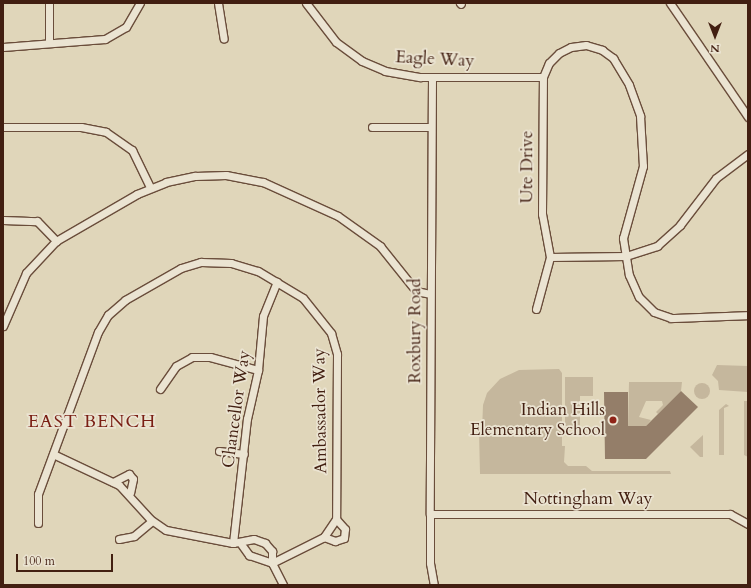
<!DOCTYPE html>
<html>
<head>
<meta charset="utf-8">
<style>
	body { margin:0 }
	#map { position:relative; width:751px; height:588px; overflow:hidden; background:#e0d6ba; font-family:Cardo,serif }
	div>[style] { position:absolute }
	.green>* { inset:0; background:#c5b79d }
	.round { border-radius:50% }
	.building>* { inset:0; background:#947e69 }
	.roads { filter:drop-shadow(1px 0 #6a4d3b) drop-shadow(-1px 0 #6a4d3b) drop-shadow(0 1px #6a4d3b) drop-shadow(0 -1px #6a4d3b) }
	.street>* { height:7px; margin:-3.5px; padding:0 3.5px; transform-origin:3.5px; border-radius:3.5px; background:#ebe4d2 }
	.dots>* { width:11px; height:11px; translate:-50% -50%; box-sizing:border-box; border:2px solid #ebe4d2; border-radius:50% }
	span { translate:-50% -50%; white-space:nowrap; text-align:center; line-height:1.15; -webkit-text-stroke:3.5px #ebe4d2; paint-order:stroke }
	.street-label { font-size:17px; color:#421f11 }
	.poi-label { font-size:17px; color:#421f11 }
	.right { translate:-100% -50%; text-align:right }
	.neighbourhood-label { font-size:18px; color:#7a1f14; letter-spacing:1px }
	.frame { position:absolute; inset:0; border:4px solid #421f11; pointer-events:none }
	.north { position:absolute; left:695px; top:16px; width:40px; height:40px; -webkit-text-stroke:3px #ebe4d2; paint-order:stroke; rotate:180deg; font-size:11px; font-weight:700; line-height:16px; text-align:center; color:#421f11 }
	.north::after { content:''; display:block; margin:auto; width:14px; height:18px; background:#421f11; clip-path:polygon(50% 0,100% 100%,50% 72%,0 100%) }
	.scale { position:absolute; left:16px; top:554px; width:97px; height:18px; box-sizing:border-box; border:2px solid #421f11; border-top:0; padding-left:5px; font-size:12px; line-height:14px; white-space:nowrap; color:#421f11; -webkit-text-stroke:3px #ebe4d2; paint-order:stroke }
</style>
</head>
<body>
<div id="map">
	<div class="green">
		<div style="clip-path:polygon(717px 365px,748px 366px,748px 457px,744px 455px,744px 401px,748px 401px,748px 392px,719px 390px,718px 381px,712px 375px)"></div>
		<div style="clip-path:polygon(559px 369px,562px 373px,562px 446px,565px 446px,564px 462px,568px 466px,586px 466px,592px 471px,670px 471px,671px 474px,480px 474px,479px 431px,482px 431px,483px 405px,487px 393px,500px 379px,519px 370px)"></div>
		<div style="clip-path:polygon(565px 377px,593px 377px,593px 396px,580px 396px,580px 426px,565px 426px)"></div>
		<div style="clip-path:polygon(629px 382px,682px 382px,681px 391px,658px 414px,656px 412px,663px 405px,662px 401px,646px 401px,639px 417px,651px 420px,646px 426px,628px 426px)"></div>
		<div class="round" style="left:694px;top:383px;width:16px;height:16px"></div>
		<div style="clip-path:polygon(726px 404px,729px 406px,724px 408px,724px 455px,719px 455px,719px 410px)"></div>
		<div style="clip-path:polygon(703px 435px,703px 457px,700px 457px,690px 447px)"></div>
	</div>
	<div class="building">
		<div style="clip-path:polygon(681px 391px,698px 407px,646px 459px,605px 459px,604px 392px,628px 392px,628px 426px,646px 426px)"></div>
	</div>
	<div class="roads">
		<div class="street">
			<div style="left:49px;top:3px;width:39px;rotate:90deg"></div>
			<div style="left:218px;top:3px;width:36px;rotate:81deg"></div>
			<div style="left:306px;top:3px;width:49px;rotate:52.4deg"></div>
			<div style="left:336px;top:42px;width:32px;rotate:36deg"></div>
			<div style="left:362px;top:61px;width:25px;rotate:23deg"></div>
			<div style="left:385px;top:71px;width:36px;rotate:10deg"></div>
			<div style="left:420px;top:77px;width:123px"></div>
			<div style="left:460px;top:3px;width:1px;rotate:45deg"></div>
			<div style="left:670px;top:3px;width:138px;rotate:55.6deg"></div>
			<div style="left:3px;top:47px;width:102px;rotate:-4.5deg"></div>
			<div style="left:105px;top:39px;width:24px;rotate:-30deg"></div>
			<div style="left:126px;top:27px;width:28px;rotate:-60deg"></div>
			<div style="left:432px;top:77px;width:437px;rotate:90.3deg"></div>
			<div style="left:430px;top:514px;width:49px;rotate:90deg"></div>
			<div style="left:430px;top:563px;width:22px;rotate:80deg"></div>
			<div style="left:3px;top:127px;width:78px"></div>
			<div style="left:81px;top:127px;width:25px;rotate:11deg"></div>
			<div style="left:106px;top:132px;width:32px;rotate:35deg"></div>
			<div style="left:132px;top:150px;width:41px;rotate:64.1deg"></div>
			<div style="left:372px;top:127px;width:58px"></div>
			<div style="left:3px;top:220px;width:34px;rotate:2deg"></div>
			<div style="left:37px;top:221px;width:28px;rotate:46deg"></div>
			<div style="left:550px;top:257px;width:76px;rotate:-0.8deg"></div>
			<div style="left:626px;top:256px;width:33px;rotate:-18deg"></div>
			<div style="left:657px;top:246px;width:31px;rotate:-42deg"></div>
			<div style="left:680px;top:225px;width:59px;rotate:-52.5deg"></div>
			<div style="left:716px;top:178px;width:40px;rotate:-37deg"></div>
			<div style="left:536px;top:309px;width:54px;rotate:-74.9deg"></div>
			<div style="left:550px;top:257px;width:44px;rotate:-100.5deg"></div>
			<div style="left:542px;top:214px;width:137px;rotate:-89.6deg"></div>
			<div style="left:543px;top:77px;width:15px;rotate:-67deg"></div>
			<div style="left:549px;top:63px;width:14px;rotate:-45deg"></div>
			<div style="left:559px;top:53px;width:13px;rotate:-27deg"></div>
			<div style="left:571px;top:47px;width:15px;rotate:-8deg"></div>
			<div style="left:586px;top:45px;width:17px;rotate:17deg"></div>
			<div style="left:602px;top:50px;width:14px;rotate:36deg"></div>
			<div style="left:613px;top:58px;width:31px;rotate:59deg"></div>
			<div style="left:629px;top:85px;width:33px;rotate:70deg"></div>
			<div style="left:640px;top:116px;width:50px;rotate:86.6deg"></div>
			<div style="left:643px;top:166px;width:75px;rotate:105.5deg"></div>
			<div style="left:623px;top:238px;width:37px;rotate:81deg"></div>
			<div style="left:629px;top:275px;width:24px;rotate:66deg"></div>
			<div style="left:639px;top:297px;width:21px;rotate:45deg"></div>
			<div style="left:654px;top:312px;width:18px;rotate:19deg"></div>
			<div style="left:671px;top:318px;width:77px;rotate:-2.2deg"></div>
			<div style="left:3px;top:326px;width:58px;rotate:-66.5deg"></div>
			<div style="left:26px;top:273px;width:44px;rotate:-46.8deg"></div>
			<div style="left:56px;top:241px;width:94px;rotate:-30.1deg"></div>
			<div style="left:137px;top:194px;width:31px;rotate:-22deg"></div>
			<div style="left:166px;top:182px;width:30px;rotate:-12deg"></div>
			<div style="left:195px;top:176px;width:31px;rotate:-2deg"></div>
			<div style="left:226px;top:175px;width:38px;rotate:11deg"></div>
			<div style="left:263px;top:182px;width:82px;rotate:24.4deg"></div>
			<div style="left:338px;top:216px;width:52px;rotate:35.5deg"></div>
			<div style="left:380px;top:246px;width:58px;rotate:51.3deg"></div>
			<div style="left:416px;top:291px;width:14px;rotate:12deg"></div>
			<div style="left:160px;top:389px;width:28px;rotate:-55deg"></div>
			<div style="left:176px;top:366px;width:18px;rotate:-29deg"></div>
			<div style="left:192px;top:357px;width:18px"></div>
			<div style="left:210px;top:357px;width:50px;rotate:15.2deg"></div>
			<div style="left:219px;top:451px;width:25px;rotate:7deg"></div>
			<div style="left:53px;top:454px;width:73px;rotate:25.2deg"></div>
			<div style="left:119px;top:485px;width:46px;rotate:47.6deg"></div>
			<div style="left:150px;top:519px;width:19px;rotate:35deg"></div>
			<div style="left:166px;top:530px;width:68px;rotate:11deg"></div>
			<div style="left:233px;top:543px;width:21px;rotate:-11deg"></div>
			<div style="left:254px;top:539px;width:12px;rotate:20deg"></div>
			<div style="left:265px;top:543px;width:11px;rotate:49deg"></div>
			<div style="left:272px;top:551px;width:12px;rotate:90deg"></div>
			<div style="left:272px;top:563px;width:25px;rotate:63deg"></div>
			<div style="left:113px;top:482px;width:18px;rotate:-27deg"></div>
			<div style="left:129px;top:474px;width:6px;rotate:51deg"></div>
			<div style="left:133px;top:479px;width:14px;rotate:102deg"></div>
			<div style="left:430px;top:514px;width:300px"></div>
			<div style="left:730px;top:514px;width:21px;rotate:29deg"></div>
			<div style="left:38px;top:523px;width:29px;rotate:-90deg"></div>
			<div style="left:38px;top:494px;width:173px;rotate:-69.7deg"></div>
			<div style="left:98px;top:332px;width:20px;rotate:-60deg"></div>
			<div style="left:108px;top:315px;width:23px;rotate:-41deg"></div>
			<div style="left:125px;top:300px;width:64px;rotate:-29.7deg"></div>
			<div style="left:181px;top:268px;width:21px;rotate:-17deg"></div>
			<div style="left:201px;top:262px;width:30px;rotate:2deg"></div>
			<div style="left:231px;top:263px;width:28px;rotate:17deg"></div>
			<div style="left:258px;top:271px;width:52px;rotate:31deg"></div>
			<div style="left:303px;top:298px;width:45px;rotate:51.3deg"></div>
			<div style="left:331px;top:333px;width:22px;rotate:74deg"></div>
			<div style="left:337px;top:354px;width:165px;rotate:90.3deg"></div>
			<div style="left:336px;top:519px;width:22px;rotate:124deg"></div>
			<div style="left:324px;top:537px;width:58px;rotate:153.4deg"></div>
			<div style="left:324px;top:537px;width:12px;rotate:20deg"></div>
			<div style="left:335px;top:541px;width:9px;rotate:-18deg"></div>
			<div style="left:344px;top:538px;width:9px;rotate:-84deg"></div>
			<div style="left:345px;top:529px;width:13px;rotate:-132deg"></div>
			<div style="left:119px;top:539px;width:15px;rotate:-11deg"></div>
			<div style="left:134px;top:536px;width:23px;rotate:-40deg"></div>
			<div style="left:233px;top:543px;width:125px;rotate:-83.6deg"></div>
			<div style="left:247px;top:419px;width:50px;rotate:-77.3deg"></div>
			<div style="left:258px;top:370px;width:54px;rotate:-84.7deg"></div>
			<div style="left:263px;top:316px;width:37px;rotate:-68deg"></div>
			<div style="left:241px;top:544px;width:14px;rotate:54deg"></div>
			<div style="left:249px;top:555px;width:24px;rotate:19deg"></div>
		</div>
	</div>
	<div class="dots">
		<div style="left:613px;top:420px;background:#8f2418"></div>
	</div>
	<div class="street-label">
		<span style="left:435px;top:59px;rotate:3deg">Eagle Way</span>
		<span style="left:527px;top:167px;rotate:-90deg">Ute Drive</span>
		<span style="left:415px;top:331px;rotate:-90deg">Roxbury Road</span>
		<span style="left:236px;top:409px;rotate:-82deg">Chancellor Way</span>
		<span style="left:320px;top:411px;rotate:-91deg">Ambassador Way</span>
		<span style="left:588px;top:499px">Nottingham Way</span>
	</div>
	<div class="poi-label">
		<span class="right" style="left:605px;top:420px">Indian Hills<br>Elementary School</span>
	</div>
	<div class="neighbourhood-label">
		<span style="left:92px;top:422px">EAST BENCH</span>
	</div>
	<div class="frame"></div>
	<div class="north">N</div>
	<div class="scale">100 m</div>
</div>
</body>
</html>
